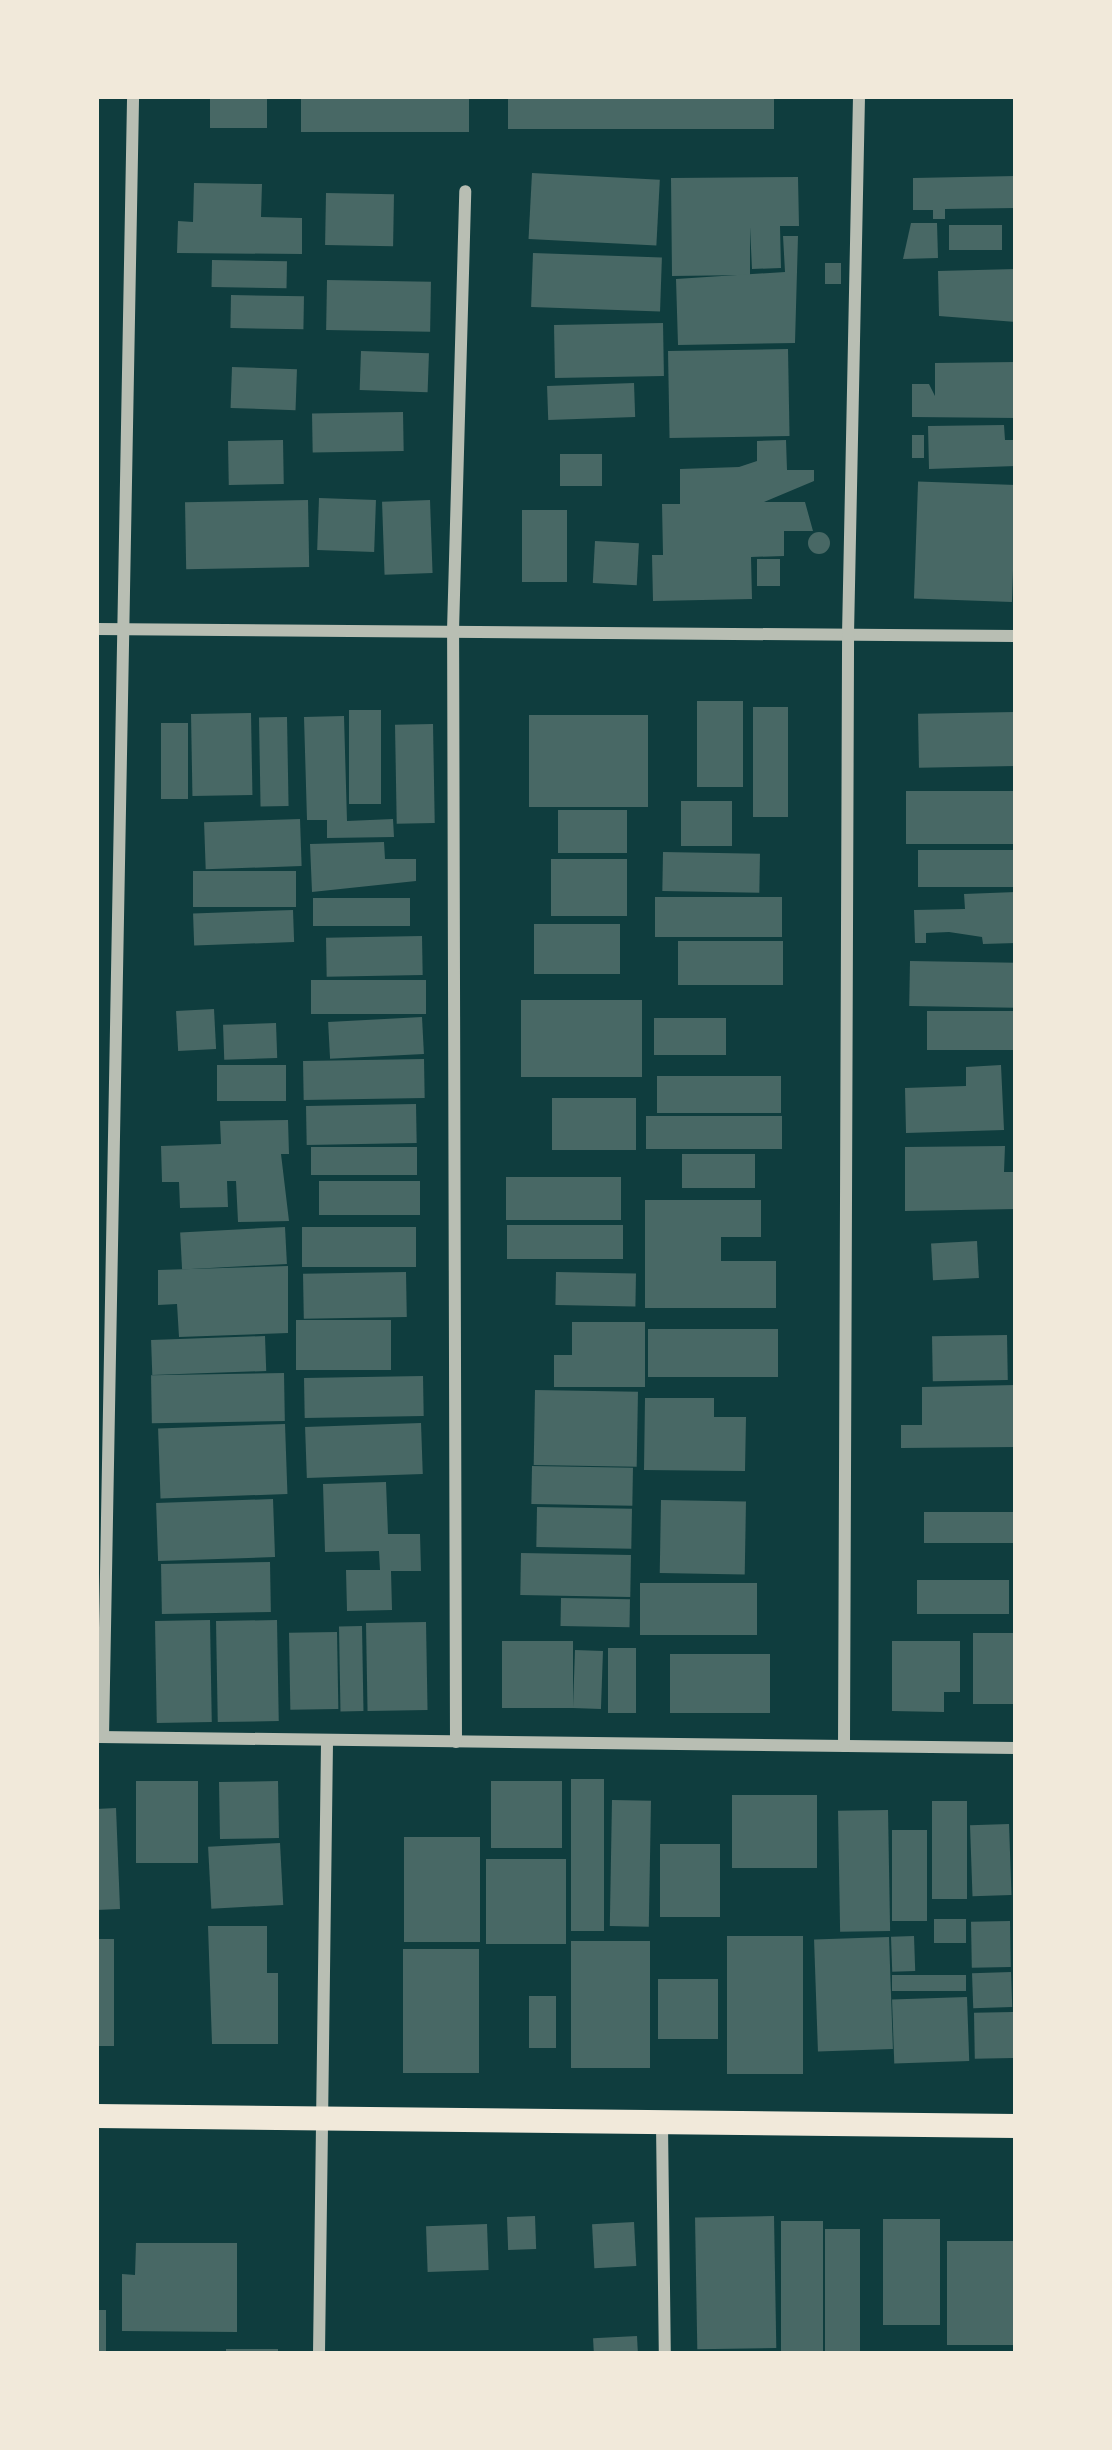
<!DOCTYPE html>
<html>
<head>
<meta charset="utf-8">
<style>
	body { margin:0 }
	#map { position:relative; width:1112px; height:2450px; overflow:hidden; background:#0f3d3e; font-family:"Titillium Web",sans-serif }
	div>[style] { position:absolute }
	.building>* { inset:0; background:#486865; transform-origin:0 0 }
	.round { border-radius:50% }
	.minor>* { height:12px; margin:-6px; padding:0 6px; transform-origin:6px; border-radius:6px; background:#b8beb3 }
	.secondary>* { height:24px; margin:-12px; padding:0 12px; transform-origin:12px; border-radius:12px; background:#f1e9da }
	span { translate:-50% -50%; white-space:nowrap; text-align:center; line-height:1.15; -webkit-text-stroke:9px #f1e9da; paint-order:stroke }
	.frame { position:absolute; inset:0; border:99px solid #f1e9da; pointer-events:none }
</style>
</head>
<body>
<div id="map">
	<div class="building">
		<div style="left:210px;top:96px;width:57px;height:32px"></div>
		<div style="left:301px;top:96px;width:168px;height:36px"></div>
		<div style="left:508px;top:96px;width:266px;height:33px"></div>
		<div style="left:532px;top:173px;width:128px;height:66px;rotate:3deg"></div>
		<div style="clip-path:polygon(1016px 176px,1016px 208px,945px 209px,945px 219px,933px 219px,933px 210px,913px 210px,913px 178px)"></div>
		<div style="clip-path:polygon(798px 177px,799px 226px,780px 226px,781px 268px,752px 269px,750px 227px,750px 275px,672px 276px,671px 178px)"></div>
		<div style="clip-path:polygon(194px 183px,262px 184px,261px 217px,302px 218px,302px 254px,177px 253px,178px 221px,193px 222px)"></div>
		<div style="left:326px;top:193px;width:68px;height:52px;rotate:1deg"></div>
		<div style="clip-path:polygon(911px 223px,937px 223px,938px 258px,903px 259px)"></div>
		<div style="left:949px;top:225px;width:53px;height:25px"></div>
		<div style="clip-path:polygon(783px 236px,798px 236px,795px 343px,678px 345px,676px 279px,785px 272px)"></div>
		<div style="left:533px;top:253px;width:129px;height:54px;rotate:2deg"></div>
		<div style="left:212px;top:260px;width:75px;height:27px;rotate:1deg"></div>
		<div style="left:825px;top:263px;width:16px;height:21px"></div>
		<div style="clip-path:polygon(1016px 269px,1016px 322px,939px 316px,938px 271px)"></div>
		<div style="left:327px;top:280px;width:104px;height:50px;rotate:1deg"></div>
		<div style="left:231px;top:295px;width:73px;height:33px;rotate:1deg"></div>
		<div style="left:663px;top:323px;width:53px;height:109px;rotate:89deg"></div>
		<div style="left:788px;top:349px;width:87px;height:120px;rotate:89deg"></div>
		<div style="left:361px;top:351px;width:68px;height:39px;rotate:2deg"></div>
		<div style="clip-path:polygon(1016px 362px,1016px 418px,912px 417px,912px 384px,929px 384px,935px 396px,935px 363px)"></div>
		<div style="left:232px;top:367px;width:65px;height:41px;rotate:2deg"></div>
		<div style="left:634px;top:383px;width:34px;height:87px;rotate:88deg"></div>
		<div style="left:403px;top:412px;width:39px;height:91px;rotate:89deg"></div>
		<div style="clip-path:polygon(1004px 425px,1005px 440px,1016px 440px,1016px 466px,929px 469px,928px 426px)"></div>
		<div style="left:912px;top:435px;width:12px;height:23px"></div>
		<div style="left:283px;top:440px;width:44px;height:55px;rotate:89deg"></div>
		<div style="clip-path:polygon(786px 440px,787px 470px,814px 470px,814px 481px,764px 502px,805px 502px,813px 531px,784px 531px,784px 556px,751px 557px,752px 599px,653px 601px,652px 555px,663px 555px,662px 504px,680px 504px,680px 469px,739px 467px,757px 461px,757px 441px)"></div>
		<div style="left:602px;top:454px;width:32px;height:42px;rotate:90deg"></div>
		<div style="left:1016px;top:485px;width:117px;height:98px;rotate:92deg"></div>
		<div style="left:319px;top:498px;width:57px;height:52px;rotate:2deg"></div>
		<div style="left:308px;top:500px;width:67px;height:123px;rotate:89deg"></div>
		<div style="left:430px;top:500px;width:73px;height:48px;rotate:88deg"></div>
		<div style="left:567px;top:510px;width:72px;height:45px;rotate:90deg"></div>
		<div class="round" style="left:808px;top:532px;width:22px;height:22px"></div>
		<div style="left:595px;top:541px;width:44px;height:42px;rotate:3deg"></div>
		<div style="left:757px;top:559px;width:23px;height:27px"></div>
		<div style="left:697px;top:701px;width:46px;height:86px"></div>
		<div style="left:753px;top:707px;width:35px;height:110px"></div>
		<div style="left:349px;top:710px;width:32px;height:94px"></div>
		<div style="left:1015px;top:712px;width:54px;height:97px;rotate:89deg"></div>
		<div style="left:251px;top:713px;width:82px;height:60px;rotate:89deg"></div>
		<div style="left:529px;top:715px;width:119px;height:92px"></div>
		<div style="clip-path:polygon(344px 716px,347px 821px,393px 819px,394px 837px,327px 838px,327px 820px,307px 820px,304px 717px)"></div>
		<div style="left:287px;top:717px;width:89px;height:28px;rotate:89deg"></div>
		<div style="left:161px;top:723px;width:27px;height:76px"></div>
		<div style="left:433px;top:724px;width:99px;height:38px;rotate:89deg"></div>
		<div style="left:1016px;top:791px;width:53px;height:110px;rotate:90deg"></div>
		<div style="left:732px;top:801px;width:45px;height:51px;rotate:90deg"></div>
		<div style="left:558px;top:810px;width:69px;height:43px"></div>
		<div style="left:300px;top:819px;width:47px;height:96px;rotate:88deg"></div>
		<div style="clip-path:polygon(384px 842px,385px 859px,416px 859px,416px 881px,312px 892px,310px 844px)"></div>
		<div style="left:1016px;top:850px;width:37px;height:98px;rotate:90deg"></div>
		<div style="left:663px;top:852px;width:97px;height:39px;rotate:1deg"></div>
		<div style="left:551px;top:859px;width:76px;height:57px"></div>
		<div style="left:296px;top:871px;width:36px;height:103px;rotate:90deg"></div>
		<div style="clip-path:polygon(1016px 892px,1016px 943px,983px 944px,982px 937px,949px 932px,926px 933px,926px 943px,915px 943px,914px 910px,965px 909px,964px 894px)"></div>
		<div style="left:655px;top:897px;width:127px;height:40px"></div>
		<div style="left:410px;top:898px;width:28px;height:97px;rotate:90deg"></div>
		<div style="left:293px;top:910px;width:32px;height:100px;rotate:88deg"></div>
		<div style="left:534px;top:924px;width:86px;height:50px"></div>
		<div style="left:422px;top:936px;width:39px;height:96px;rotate:89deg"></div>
		<div style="left:783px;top:941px;width:44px;height:105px;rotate:90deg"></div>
		<div style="left:910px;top:961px;width:106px;height:45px;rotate:1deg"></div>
		<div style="left:426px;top:980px;width:34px;height:115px;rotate:90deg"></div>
		<div style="left:521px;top:1000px;width:121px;height:77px"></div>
		<div style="left:214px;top:1009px;width:40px;height:38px;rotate:87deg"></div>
		<div style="left:927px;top:1011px;width:89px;height:39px"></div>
		<div style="left:422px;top:1017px;width:37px;height:94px;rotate:87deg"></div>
		<div style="left:654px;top:1018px;width:72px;height:37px"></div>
		<div style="left:276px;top:1023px;width:35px;height:53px;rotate:88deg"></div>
		<div style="left:424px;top:1059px;width:39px;height:121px;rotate:89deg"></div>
		<div style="left:286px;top:1065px;width:36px;height:69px;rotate:90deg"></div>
		<div style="clip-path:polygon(1001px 1065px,1004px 1130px,906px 1133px,905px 1088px,966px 1086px,966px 1067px)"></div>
		<div style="left:657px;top:1076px;width:124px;height:37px"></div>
		<div style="left:552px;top:1098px;width:84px;height:52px"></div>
		<div style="left:416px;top:1104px;width:39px;height:110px;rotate:89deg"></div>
		<div style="left:646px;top:1116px;width:136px;height:33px"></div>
		<div style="clip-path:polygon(288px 1120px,289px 1154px,281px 1154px,289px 1221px,238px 1222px,236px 1181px,227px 1181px,228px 1207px,180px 1208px,179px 1182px,162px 1182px,161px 1146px,221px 1144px,220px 1121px)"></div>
		<div style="clip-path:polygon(1005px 1146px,1004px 1172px,1016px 1172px,1016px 1209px,905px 1211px,905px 1147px)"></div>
		<div style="left:417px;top:1147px;width:28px;height:106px;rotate:90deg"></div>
		<div style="left:682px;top:1154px;width:73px;height:34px"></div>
		<div style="left:506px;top:1177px;width:115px;height:43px"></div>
		<div style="left:420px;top:1181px;width:34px;height:101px;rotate:90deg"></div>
		<div style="clip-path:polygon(645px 1200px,761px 1200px,761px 1237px,721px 1237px,721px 1261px,776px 1261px,776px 1308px,645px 1308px)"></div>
		<div style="left:507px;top:1225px;width:116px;height:34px"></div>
		<div style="left:285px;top:1227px;width:37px;height:105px;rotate:87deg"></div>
		<div style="left:416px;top:1227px;width:40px;height:114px;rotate:90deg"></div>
		<div style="left:977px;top:1241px;width:37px;height:46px;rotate:87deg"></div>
		<div style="clip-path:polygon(288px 1266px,288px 1333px,179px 1337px,177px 1304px,158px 1305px,158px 1270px)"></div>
		<div style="left:406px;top:1272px;width:45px;height:103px;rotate:89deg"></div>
		<div style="left:556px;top:1272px;width:80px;height:33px;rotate:1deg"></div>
		<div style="left:391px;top:1320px;width:50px;height:95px;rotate:90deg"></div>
		<div style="clip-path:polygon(572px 1322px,645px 1322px,645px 1387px,554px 1387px,554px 1355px,572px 1355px)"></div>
		<div style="left:648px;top:1329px;width:130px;height:48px"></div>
		<div style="left:1007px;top:1335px;width:45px;height:75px;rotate:89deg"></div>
		<div style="left:265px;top:1336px;width:35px;height:114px;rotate:88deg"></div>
		<div style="left:284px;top:1373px;width:48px;height:133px;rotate:89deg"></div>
		<div style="left:423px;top:1376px;width:40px;height:119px;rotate:89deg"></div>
		<div style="clip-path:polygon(1016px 1385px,1016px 1447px,901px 1448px,901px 1425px,922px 1425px,922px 1387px)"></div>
		<div style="left:535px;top:1390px;width:103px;height:75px;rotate:1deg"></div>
		<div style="clip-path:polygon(645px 1398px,714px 1398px,714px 1417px,746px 1417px,745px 1471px,644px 1470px)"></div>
		<div style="left:421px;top:1423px;width:51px;height:116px;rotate:88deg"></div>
		<div style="left:285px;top:1424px;width:70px;height:127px;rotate:88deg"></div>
		<div style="left:532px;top:1466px;width:101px;height:38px;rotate:1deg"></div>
		<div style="clip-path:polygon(386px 1482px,388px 1534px,420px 1534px,421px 1571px,391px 1571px,392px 1610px,347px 1611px,346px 1570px,380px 1570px,379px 1551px,325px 1552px,323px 1484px)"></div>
		<div style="left:273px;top:1499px;width:58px;height:117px;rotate:88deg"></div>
		<div style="left:661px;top:1500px;width:85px;height:73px;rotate:1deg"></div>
		<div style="left:537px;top:1507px;width:95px;height:40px;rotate:1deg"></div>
		<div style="left:1016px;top:1512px;width:31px;height:92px;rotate:90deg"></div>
		<div style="left:521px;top:1553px;width:110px;height:42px;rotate:1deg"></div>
		<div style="left:270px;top:1562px;width:50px;height:109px;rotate:89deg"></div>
		<div style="left:1009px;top:1580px;width:34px;height:92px;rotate:90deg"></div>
		<div style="left:640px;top:1583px;width:117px;height:52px"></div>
		<div style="left:561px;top:1598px;width:69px;height:28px;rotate:1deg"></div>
		<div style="left:210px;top:1620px;width:102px;height:55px;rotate:89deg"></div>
		<div style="left:277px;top:1620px;width:101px;height:61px;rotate:89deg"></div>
		<div style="left:426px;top:1622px;width:88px;height:60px;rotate:89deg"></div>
		<div style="left:362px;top:1626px;width:85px;height:23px;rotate:89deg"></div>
		<div style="left:337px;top:1632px;width:77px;height:48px;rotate:89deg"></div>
		<div style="left:973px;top:1633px;width:43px;height:71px"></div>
		<div style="left:502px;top:1641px;width:71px;height:67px"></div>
		<div style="clip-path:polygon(892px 1641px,960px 1641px,960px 1692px,944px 1692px,944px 1712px,892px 1711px)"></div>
		<div style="left:608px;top:1648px;width:28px;height:65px"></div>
		<div style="left:575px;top:1650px;width:28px;height:58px;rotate:2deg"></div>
		<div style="left:670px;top:1654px;width:100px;height:59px"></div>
		<div style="left:571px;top:1779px;width:33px;height:152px"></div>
		<div style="left:198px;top:1781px;width:82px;height:62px;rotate:90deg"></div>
		<div style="left:278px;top:1781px;width:57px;height:59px;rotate:89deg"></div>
		<div style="left:491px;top:1781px;width:71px;height:67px"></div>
		<div style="left:732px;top:1795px;width:85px;height:73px"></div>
		<div style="left:612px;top:1800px;width:39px;height:126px;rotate:1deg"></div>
		<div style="left:967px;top:1801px;width:98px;height:35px;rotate:90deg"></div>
		<div style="clip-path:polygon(116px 1808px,120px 1909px,96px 1910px,96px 1809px)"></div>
		<div style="left:888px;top:1810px;width:121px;height:50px;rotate:89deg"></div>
		<div style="left:1009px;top:1824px;width:71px;height:39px;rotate:88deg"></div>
		<div style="left:892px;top:1830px;width:35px;height:91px"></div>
		<div style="left:404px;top:1837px;width:76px;height:105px"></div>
		<div style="left:280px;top:1843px;width:62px;height:72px;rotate:87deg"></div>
		<div style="left:660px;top:1844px;width:60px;height:73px"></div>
		<div style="left:486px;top:1859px;width:80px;height:85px"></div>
		<div style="left:934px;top:1919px;width:32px;height:24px"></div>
		<div style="left:1010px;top:1921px;width:46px;height:39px;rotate:89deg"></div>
		<div style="clip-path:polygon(208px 1926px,267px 1926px,267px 1973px,278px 1973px,278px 2044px,212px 2044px)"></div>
		<div style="left:727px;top:1936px;width:76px;height:138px"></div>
		<div style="left:914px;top:1936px;width:35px;height:23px;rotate:88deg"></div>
		<div style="left:889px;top:1937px;width:112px;height:75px;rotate:88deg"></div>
		<div style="left:96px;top:1939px;width:18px;height:107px"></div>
		<div style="left:571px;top:1941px;width:79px;height:127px"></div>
		<div style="left:403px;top:1949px;width:76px;height:124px"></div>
		<div style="left:1011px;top:1972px;width:35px;height:39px;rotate:88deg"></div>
		<div style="left:966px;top:1975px;width:16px;height:74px;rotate:90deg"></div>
		<div style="left:658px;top:1979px;width:60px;height:60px"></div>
		<div style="left:529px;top:1996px;width:27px;height:52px"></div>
		<div style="left:967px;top:1997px;width:64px;height:75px;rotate:88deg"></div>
		<div style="left:1013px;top:2012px;width:46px;height:39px;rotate:89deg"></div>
		<div style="left:535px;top:2216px;width:33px;height:28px;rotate:88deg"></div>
		<div style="left:774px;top:2216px;width:132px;height:79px;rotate:89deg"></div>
		<div style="left:940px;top:2219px;width:106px;height:57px;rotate:90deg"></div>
		<div style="left:781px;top:2221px;width:42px;height:133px"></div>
		<div style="left:634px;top:2222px;width:44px;height:42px;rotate:87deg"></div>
		<div style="left:487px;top:2224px;width:46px;height:61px;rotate:88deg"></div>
		<div style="left:825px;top:2229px;width:35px;height:125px"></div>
		<div style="left:947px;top:2241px;width:69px;height:104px"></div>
		<div style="clip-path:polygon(136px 2243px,237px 2243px,237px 2332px,122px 2331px,122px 2274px,135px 2275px)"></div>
		<div style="left:96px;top:2310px;width:10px;height:44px"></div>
		<div style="left:637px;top:2336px;width:18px;height:44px;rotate:87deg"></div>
		<div style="left:226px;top:2349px;width:52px;height:5px"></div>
	</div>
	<div class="minor">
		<div style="left:96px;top:629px;width:920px;rotate:0.44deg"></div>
		<div style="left:99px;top:1737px;width:917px;rotate:0.69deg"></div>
		<div style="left:103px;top:1737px;width:1641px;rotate:-88.95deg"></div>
		<div style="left:456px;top:1742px;width:1111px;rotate:-90.15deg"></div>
		<div style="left:453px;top:631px;width:440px;rotate:-88.4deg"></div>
		<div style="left:844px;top:1746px;width:1111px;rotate:-89.79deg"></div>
		<div style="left:848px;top:635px;width:539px;rotate:-88.83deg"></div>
		<div style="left:662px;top:2124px;width:230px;rotate:89.3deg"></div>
		<div style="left:319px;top:2354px;width:613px;rotate:-89.25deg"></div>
	</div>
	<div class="secondary">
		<div style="left:96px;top:2116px;width:920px;rotate:0.62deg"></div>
	</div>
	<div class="frame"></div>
</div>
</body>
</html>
